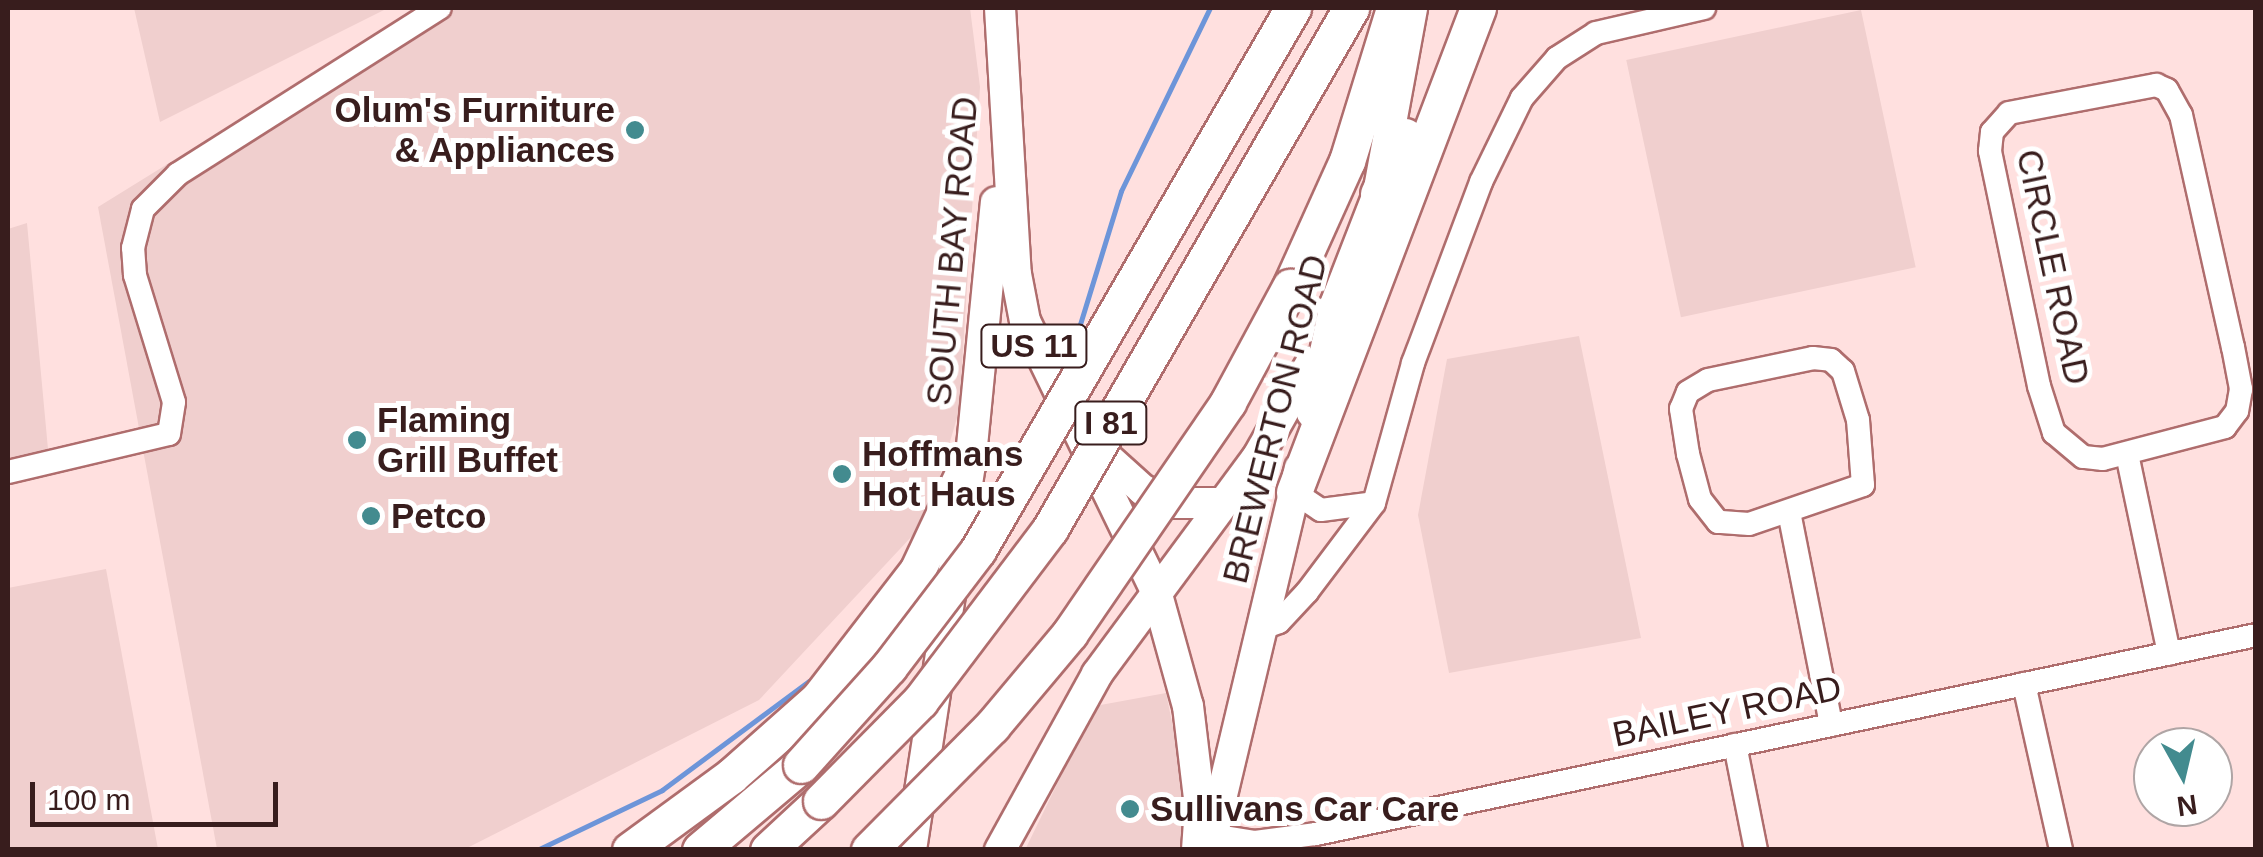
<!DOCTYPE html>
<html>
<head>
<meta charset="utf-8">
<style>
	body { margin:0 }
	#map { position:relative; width:2263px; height:857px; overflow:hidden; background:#ffe0df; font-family:Helvetica,sans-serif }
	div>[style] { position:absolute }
	.built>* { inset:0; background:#f0cfce; transform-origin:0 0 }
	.stream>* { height:5px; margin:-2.5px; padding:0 2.5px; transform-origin:2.5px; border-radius:2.5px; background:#6d95d9 }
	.roads { filter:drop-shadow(2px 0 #af6d6d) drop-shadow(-2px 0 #af6d6d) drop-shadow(0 2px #af6d6d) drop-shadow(0 -2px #af6d6d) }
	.minor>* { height:22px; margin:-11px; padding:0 11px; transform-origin:11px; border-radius:11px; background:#fff }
	.major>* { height:30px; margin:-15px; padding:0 15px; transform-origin:15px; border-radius:15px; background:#fff }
	.highway>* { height:35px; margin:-17.5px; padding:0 17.5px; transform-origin:17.5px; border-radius:17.5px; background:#fff }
	.bridges { filter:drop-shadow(2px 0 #af6d6d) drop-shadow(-2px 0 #af6d6d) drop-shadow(0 2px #af6d6d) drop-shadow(0 -2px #af6d6d) }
	.highway-bridge>* { height:35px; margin:-17.5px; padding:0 17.5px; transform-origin:17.5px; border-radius:17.5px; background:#fff }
	.dots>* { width:28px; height:28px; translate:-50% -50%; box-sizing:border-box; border:5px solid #fff; border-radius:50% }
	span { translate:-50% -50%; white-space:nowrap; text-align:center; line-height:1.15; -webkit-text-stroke:10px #fff; paint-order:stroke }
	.shield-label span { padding:2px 8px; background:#fff; border:2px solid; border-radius:8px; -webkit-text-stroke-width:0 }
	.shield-label { font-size:32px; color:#381d1d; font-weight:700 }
	.poi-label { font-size:35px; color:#381d1d; font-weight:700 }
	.right { translate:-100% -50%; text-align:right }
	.left { translate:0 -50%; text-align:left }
	.street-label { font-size:35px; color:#381d1d }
	.frame { position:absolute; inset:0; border:10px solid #381d1d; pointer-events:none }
	.north { position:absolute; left:2133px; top:727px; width:100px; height:100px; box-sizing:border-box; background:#fff; border:2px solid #afa5a5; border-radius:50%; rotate:172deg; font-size:28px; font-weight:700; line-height:40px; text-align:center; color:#381d1d }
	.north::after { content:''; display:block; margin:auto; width:35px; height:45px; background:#438b8f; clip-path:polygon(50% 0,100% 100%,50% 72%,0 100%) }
	.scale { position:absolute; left:30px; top:782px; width:248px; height:45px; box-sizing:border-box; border:5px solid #381d1d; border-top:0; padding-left:12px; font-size:30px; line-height:35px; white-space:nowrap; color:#381d1d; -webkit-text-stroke:8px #fff; paint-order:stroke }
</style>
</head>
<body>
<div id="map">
	<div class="built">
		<div style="clip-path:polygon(134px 8px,388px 8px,160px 122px)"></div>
		<div style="clip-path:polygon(420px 8px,970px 8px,980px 87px,959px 411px,927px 520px,759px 700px,465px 849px,217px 849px,98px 207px)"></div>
		<div style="left:1861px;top:10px;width:263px;height:240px;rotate:78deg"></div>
		<div style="clip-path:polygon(27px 223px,48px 449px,8px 458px,8px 229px)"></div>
		<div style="clip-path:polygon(1579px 336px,1641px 638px,1449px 673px,1418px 515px,1447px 359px)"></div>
		<div style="clip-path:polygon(106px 569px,158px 849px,8px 849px,8px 588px)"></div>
		<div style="clip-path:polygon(1166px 693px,1182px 771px,1183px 849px,1025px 850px,1095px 706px)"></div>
	</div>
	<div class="stream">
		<div style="left:1073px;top:347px;width:163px;rotate:-72.9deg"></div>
		<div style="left:1121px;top:191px;width:203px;rotate:-64.1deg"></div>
		<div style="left:537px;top:850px;width:139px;rotate:-25.6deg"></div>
		<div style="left:662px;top:790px;width:183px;rotate:-36.6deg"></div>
	</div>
	<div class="roads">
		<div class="minor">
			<div style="left:2156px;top:85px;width:12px;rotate:24deg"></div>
			<div style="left:2167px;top:90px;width:29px;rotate:61deg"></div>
			<div style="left:2181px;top:115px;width:238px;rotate:77.4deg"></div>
			<div style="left:2233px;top:347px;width:43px;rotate:79.2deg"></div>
			<div style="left:2241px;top:389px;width:22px;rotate:100deg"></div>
			<div style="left:2237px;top:411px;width:20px;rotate:127deg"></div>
			<div style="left:2225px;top:427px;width:126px;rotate:165.3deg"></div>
			<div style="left:2103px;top:459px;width:20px;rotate:-174deg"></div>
			<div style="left:2083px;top:457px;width:38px;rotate:-140deg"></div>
			<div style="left:2054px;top:433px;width:49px;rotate:-107.7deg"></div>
			<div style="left:2039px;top:386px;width:240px;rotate:-101.8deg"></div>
			<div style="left:1990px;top:151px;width:19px;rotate:-84deg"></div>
			<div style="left:1992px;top:132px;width:25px;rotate:-48deg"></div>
			<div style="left:2009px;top:113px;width:150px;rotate:-10.8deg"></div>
			<div style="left:1813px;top:358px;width:18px;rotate:6deg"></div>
			<div style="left:1831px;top:360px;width:16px;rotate:43deg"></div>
			<div style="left:1843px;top:371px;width:51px;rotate:73deg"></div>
			<div style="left:1858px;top:420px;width:65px;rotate:85.6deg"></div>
			<div style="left:1863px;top:485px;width:120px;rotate:161.1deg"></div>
			<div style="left:1749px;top:524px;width:31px;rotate:-176deg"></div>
			<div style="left:1718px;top:522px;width:29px;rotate:-128deg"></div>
			<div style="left:1700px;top:499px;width:47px;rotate:-104.9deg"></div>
			<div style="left:1688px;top:454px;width:46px;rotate:-98.8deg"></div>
			<div style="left:1681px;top:409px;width:18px;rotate:-68deg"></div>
			<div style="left:1688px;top:392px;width:23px;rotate:-31deg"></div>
			<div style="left:1708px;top:380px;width:107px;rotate:-11.8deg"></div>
			<div style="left:2127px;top:454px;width:204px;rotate:78.1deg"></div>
			<div style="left:8px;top:472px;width:165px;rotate:-13.3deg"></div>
			<div style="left:169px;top:434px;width:32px;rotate:-81deg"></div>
			<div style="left:174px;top:402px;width:133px;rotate:-107.1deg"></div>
			<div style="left:135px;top:275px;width:27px;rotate:-94deg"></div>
			<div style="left:133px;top:248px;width:40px;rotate:-75.6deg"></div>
			<div style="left:143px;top:209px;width:49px;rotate:-45deg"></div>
			<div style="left:178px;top:174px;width:310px;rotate:-32.4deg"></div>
			<div style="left:1294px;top:492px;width:32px;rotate:34deg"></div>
			<div style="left:1321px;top:510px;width:53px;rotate:-7.5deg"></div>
			<div style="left:1789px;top:512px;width:217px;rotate:78.8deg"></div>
			<div style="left:1260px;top:629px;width:20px;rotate:-20deg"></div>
			<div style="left:1279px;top:622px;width:41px;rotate:-47deg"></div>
			<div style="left:1307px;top:592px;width:111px;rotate:-53deg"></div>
			<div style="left:1374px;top:503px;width:145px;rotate:-74.4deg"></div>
			<div style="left:1413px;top:363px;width:193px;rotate:-69.4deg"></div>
			<div style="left:1481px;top:182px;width:93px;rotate:-64deg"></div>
			<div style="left:1522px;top:98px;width:53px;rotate:-48.8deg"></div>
			<div style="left:1557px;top:58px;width:46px;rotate:-32.7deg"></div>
			<div style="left:1596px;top:33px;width:111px;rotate:-13deg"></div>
			<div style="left:2024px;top:684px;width:170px;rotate:77.4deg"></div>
			<div style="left:1735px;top:745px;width:107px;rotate:78.7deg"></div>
			<div style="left:1212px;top:835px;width:44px;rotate:9.2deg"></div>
			<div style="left:1255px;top:842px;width:62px;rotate:-7.5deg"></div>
			<div style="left:1316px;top:834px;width:961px;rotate:-11.95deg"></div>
		</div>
		<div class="major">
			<div style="left:1000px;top:8px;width:266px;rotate:86.6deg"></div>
			<div style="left:1016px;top:274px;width:48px;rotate:79.2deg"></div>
			<div style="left:1025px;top:321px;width:300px;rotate:64.1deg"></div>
			<div style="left:1156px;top:591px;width:119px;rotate:74.5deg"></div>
			<div style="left:1188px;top:706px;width:102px;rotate:83.2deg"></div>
			<div style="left:1200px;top:807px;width:43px;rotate:94deg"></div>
			<div style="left:1312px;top:413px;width:110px;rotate:-78deg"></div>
			<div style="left:1335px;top:305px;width:119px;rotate:-68.8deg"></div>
			<div style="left:1378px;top:194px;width:189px;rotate:-79.6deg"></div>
			<div style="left:1094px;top:446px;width:66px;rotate:41.9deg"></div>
			<div style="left:1143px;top:490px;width:32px;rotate:24deg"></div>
			<div style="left:1172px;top:503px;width:51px"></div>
			<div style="left:1212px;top:837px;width:379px;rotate:-76.6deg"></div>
			<div style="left:911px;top:850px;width:399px;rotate:-81.3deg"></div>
			<div style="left:971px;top:456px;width:255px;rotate:-84.4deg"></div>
			<div style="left:1000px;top:850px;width:201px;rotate:-61.1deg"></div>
			<div style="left:1097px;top:674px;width:269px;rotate:-53.5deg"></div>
			<div style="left:1257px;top:458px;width:109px;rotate:-60.4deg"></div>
		</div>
		<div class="highway">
			<div style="left:1378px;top:194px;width:64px;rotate:-65deg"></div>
			<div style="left:1290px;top:287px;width:138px;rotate:-65.7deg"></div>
			<div style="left:1347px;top:161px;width:160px;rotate:-72.9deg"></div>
			<div style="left:1294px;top:492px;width:518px;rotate:-69.18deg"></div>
			<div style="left:630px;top:850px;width:125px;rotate:-36.2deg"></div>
			<div style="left:731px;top:776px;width:116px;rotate:-41.5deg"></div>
			<div style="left:818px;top:699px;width:162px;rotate:-52.3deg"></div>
			<div style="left:917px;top:571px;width:127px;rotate:-64.8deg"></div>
			<div style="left:700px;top:850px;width:132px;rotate:-40.1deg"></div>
			<div style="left:768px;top:850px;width:72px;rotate:-42.8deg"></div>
		</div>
	</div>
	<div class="bridges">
		<div class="highway-bridge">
			<div style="left:801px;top:765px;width:132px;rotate:-48.1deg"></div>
			<div style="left:889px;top:667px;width:147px;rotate:-52.7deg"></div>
			<div style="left:978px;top:550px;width:627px;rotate:-59.84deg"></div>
			<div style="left:821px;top:801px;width:141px;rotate:-45.3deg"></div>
			<div style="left:920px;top:701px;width:216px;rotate:-52.9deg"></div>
			<div style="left:1050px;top:529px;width:602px;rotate:-59.98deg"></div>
			<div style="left:869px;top:850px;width:175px;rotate:-45.2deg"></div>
			<div style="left:992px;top:726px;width:121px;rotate:-50deg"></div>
			<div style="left:1070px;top:633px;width:280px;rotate:-55.6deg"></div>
			<div style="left:1228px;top:402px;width:131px;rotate:-61.7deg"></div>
		</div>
	</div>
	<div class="dots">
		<div style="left:635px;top:130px;background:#438b8f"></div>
		<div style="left:357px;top:440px;background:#438b8f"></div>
		<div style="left:842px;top:474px;background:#438b8f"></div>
		<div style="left:371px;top:516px;background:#438b8f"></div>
		<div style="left:1130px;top:809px;background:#438b8f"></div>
	</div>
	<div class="shield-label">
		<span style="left:1034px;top:346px">US 11</span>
		<span style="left:1111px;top:423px">I 81</span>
	</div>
	<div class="poi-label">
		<span class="right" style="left:615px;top:130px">Olum's Furniture<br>&amp; Appliances</span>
		<span class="left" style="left:377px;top:440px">Flaming<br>Grill Buffet</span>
		<span class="left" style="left:862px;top:474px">Hoffmans<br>Hot Haus</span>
		<span class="left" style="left:391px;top:516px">Petco</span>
		<span class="left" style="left:1150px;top:809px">Sullivans Car Care</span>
	</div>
	<div class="street-label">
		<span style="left:952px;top:251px;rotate:-85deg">SOUTH BAY ROAD</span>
		<span style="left:2053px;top:267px;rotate:78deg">CIRCLE ROAD</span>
		<span style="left:1275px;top:419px;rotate:-76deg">BREWERTON ROAD</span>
		<span style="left:1727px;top:711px;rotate:-12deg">BAILEY ROAD</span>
	</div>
	<div class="frame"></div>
	<div class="north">N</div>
	<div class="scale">100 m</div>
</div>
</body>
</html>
